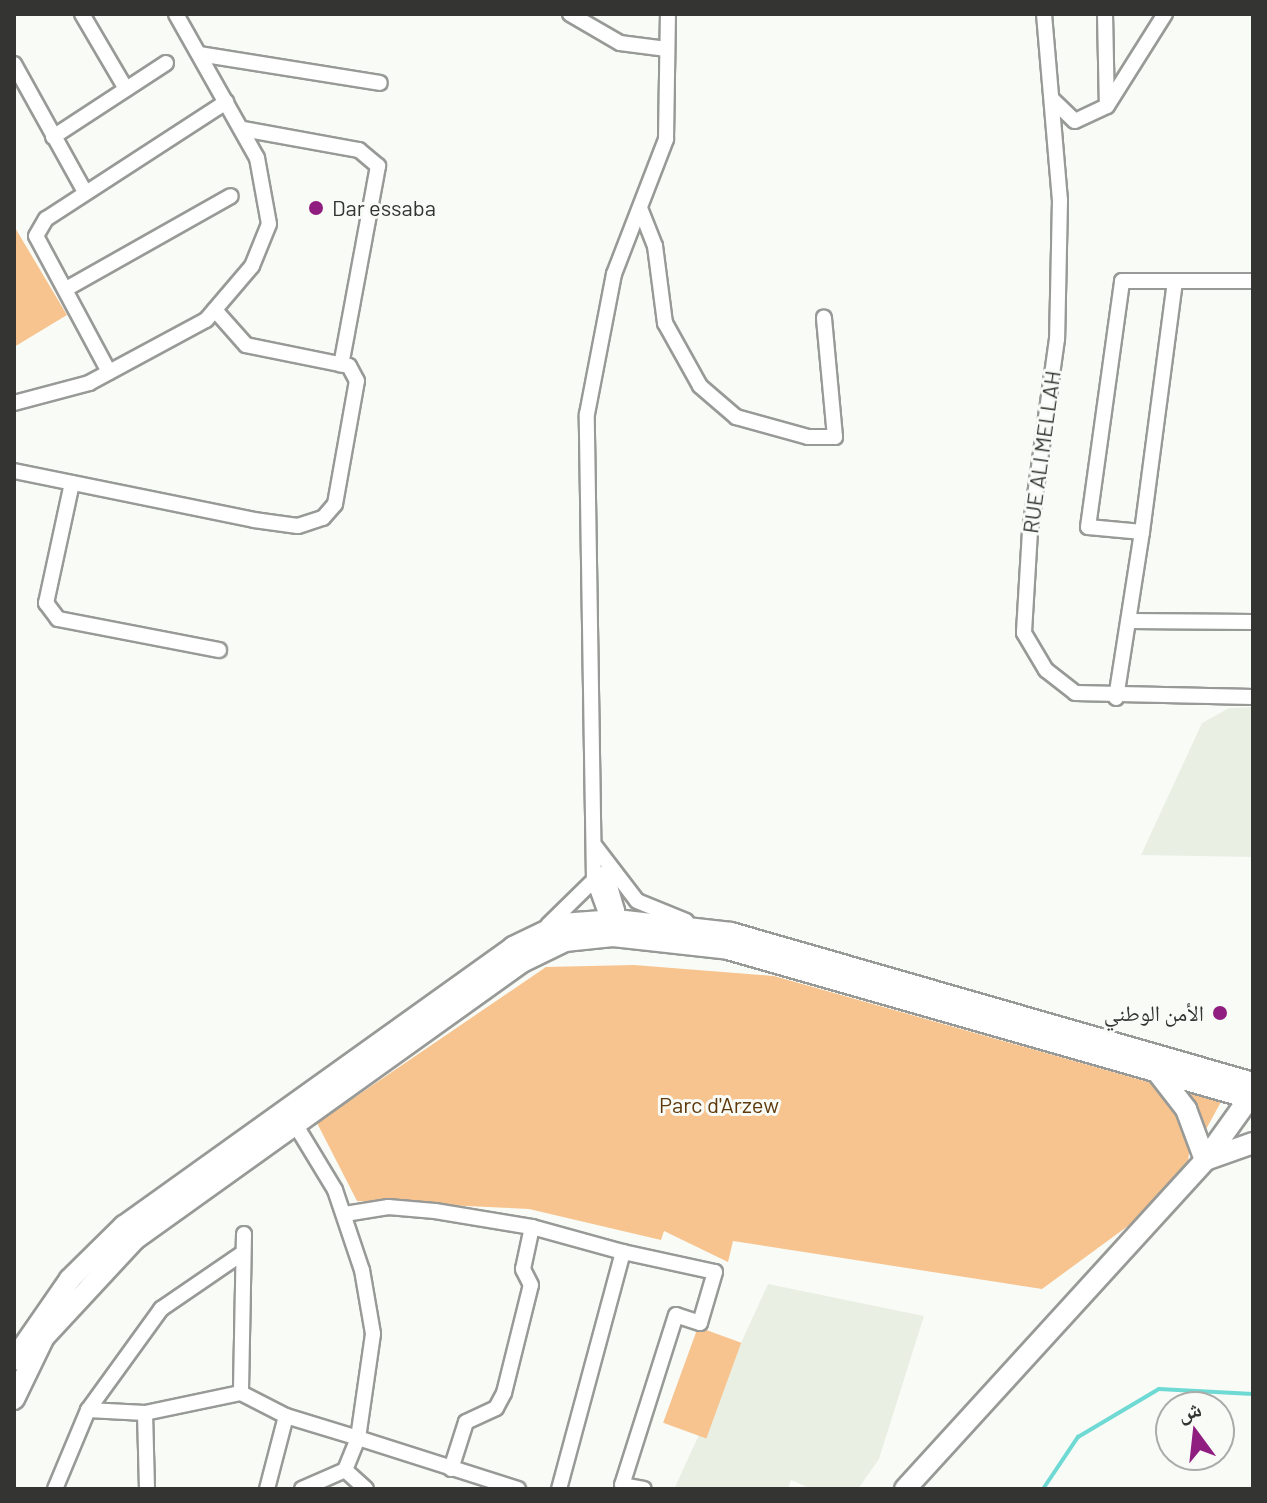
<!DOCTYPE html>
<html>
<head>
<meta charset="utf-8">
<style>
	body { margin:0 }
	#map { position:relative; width:1267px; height:1503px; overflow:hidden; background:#f9fbf7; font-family:Barlow,"Noto Naskh Arabic",sans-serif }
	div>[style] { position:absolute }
	.built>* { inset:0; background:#eaefe4 }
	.green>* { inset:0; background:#f7c48f; transform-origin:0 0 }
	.stream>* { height:4px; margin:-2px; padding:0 2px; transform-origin:2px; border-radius:2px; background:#6fd9d3 }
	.roads { filter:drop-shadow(2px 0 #989a97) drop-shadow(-2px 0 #989a97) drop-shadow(0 2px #989a97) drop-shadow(0 -2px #989a97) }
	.minor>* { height:14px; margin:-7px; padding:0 7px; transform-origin:7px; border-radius:7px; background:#fff }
	.secondary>* { height:20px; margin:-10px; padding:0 10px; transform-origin:10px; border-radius:10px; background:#fff }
	.dots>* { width:22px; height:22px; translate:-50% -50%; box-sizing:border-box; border:4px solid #f9fbf7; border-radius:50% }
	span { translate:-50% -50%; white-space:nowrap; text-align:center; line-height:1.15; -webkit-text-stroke:6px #f9fbf7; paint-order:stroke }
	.poi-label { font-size:22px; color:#343533 }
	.left { translate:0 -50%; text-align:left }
	.right { translate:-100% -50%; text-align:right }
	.street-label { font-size:22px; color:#343533 }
	.park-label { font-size:22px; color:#5e390b }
	.frame { position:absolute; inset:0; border:16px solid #343533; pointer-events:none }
	.north { position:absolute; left:1155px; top:1391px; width:80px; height:80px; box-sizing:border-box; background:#f9fbf7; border:2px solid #aaaca9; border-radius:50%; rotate:345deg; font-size:22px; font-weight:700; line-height:32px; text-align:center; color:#343533 }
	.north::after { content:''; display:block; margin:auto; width:28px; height:36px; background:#8f1e80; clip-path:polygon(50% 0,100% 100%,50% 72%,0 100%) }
</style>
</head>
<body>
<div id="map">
	<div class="built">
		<div style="clip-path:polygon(1253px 707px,1253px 857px,1141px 855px,1202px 723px,1229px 708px)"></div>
		<div style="clip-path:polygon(768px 1284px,924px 1316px,879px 1459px,858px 1489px,812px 1489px,791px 1480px,788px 1489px,675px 1487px)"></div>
	</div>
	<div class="green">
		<div style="clip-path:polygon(14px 226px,67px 315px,14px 347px)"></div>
		<div style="clip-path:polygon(634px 965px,774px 976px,1155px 1084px,1178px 1106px,1191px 1138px,1188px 1161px,1132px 1223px,1042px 1289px,733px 1241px,728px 1262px,664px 1231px,661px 1240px,529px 1209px,357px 1201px,317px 1123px,546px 967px)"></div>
		<div style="clip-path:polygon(1185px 1089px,1222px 1100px,1204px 1133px)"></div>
		<div style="left:698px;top:1327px;width:46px;height:102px;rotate:20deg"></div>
	</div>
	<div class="stream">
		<div style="left:1043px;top:1489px;width:63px;rotate:-56.1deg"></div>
		<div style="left:1078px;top:1437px;width:94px;rotate:-30.7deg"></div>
		<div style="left:1159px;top:1389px;width:94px;rotate:3deg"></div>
	</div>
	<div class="roads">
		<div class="minor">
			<div style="left:82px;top:14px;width:87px;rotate:59.6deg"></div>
			<div style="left:570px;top:14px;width:58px;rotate:30.1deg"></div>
			<div style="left:620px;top:43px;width:47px;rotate:7.3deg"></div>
			<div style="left:1044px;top:14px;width:187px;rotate:85.1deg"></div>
			<div style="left:1060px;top:200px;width:139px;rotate:91.2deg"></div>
			<div style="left:1057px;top:339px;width:194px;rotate:98deg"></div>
			<div style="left:1030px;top:531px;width:102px;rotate:93.4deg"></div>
			<div style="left:1024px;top:633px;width:43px;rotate:59.3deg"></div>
			<div style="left:1046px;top:670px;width:37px;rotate:38deg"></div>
			<div style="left:1075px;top:693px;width:178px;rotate:1.3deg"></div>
			<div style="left:1105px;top:14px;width:92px;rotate:88.8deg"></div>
			<div style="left:199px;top:54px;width:183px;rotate:9.1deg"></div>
			<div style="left:14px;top:64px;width:146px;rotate:61deg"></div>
			<div style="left:1053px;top:100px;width:30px;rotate:44deg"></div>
			<div style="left:1075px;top:121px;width:35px;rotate:-25deg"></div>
			<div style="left:1107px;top:106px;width:109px;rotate:-57.8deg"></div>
			<div style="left:243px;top:129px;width:118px;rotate:10.3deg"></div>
			<div style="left:359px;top:150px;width:25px;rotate:40deg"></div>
			<div style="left:378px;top:166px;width:202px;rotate:100.5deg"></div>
			<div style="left:53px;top:137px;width:135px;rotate:-33.2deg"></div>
			<div style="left:640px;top:208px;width:41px;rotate:68.5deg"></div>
			<div style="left:655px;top:246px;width:78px;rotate:82.6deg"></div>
			<div style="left:665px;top:323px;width:72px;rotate:60.9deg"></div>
			<div style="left:700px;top:386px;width:48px;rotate:40.7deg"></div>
			<div style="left:736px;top:417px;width:75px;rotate:15.5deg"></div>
			<div style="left:808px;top:437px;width:27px"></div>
			<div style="left:835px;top:437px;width:120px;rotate:-95.3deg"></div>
			<div style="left:66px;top:289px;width:189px;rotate:-29.4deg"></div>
			<div style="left:109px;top:372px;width:154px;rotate:-118.2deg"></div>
			<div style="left:36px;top:236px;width:20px;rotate:-60deg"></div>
			<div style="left:46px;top:219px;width:215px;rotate:-33deg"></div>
			<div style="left:14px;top:403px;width:78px;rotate:-14.9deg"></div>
			<div style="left:89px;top:383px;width:133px;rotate:-28.3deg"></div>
			<div style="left:206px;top:320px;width:71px;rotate:-49.6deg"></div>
			<div style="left:252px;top:266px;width:45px;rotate:-68deg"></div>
			<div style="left:269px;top:224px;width:67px;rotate:-100.3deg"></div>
			<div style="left:257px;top:158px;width:165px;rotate:-119.4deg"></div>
			<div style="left:14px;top:471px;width:245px;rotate:11.5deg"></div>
			<div style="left:254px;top:520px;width:44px;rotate:7.8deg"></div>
			<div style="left:298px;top:526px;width:26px;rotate:-18deg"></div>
			<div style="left:323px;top:518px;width:18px;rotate:-49deg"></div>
			<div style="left:335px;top:504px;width:125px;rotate:-79.9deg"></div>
			<div style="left:357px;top:381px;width:17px;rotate:-118deg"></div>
			<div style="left:349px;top:366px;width:105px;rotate:-168.5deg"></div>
			<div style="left:246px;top:345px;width:47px;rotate:-131.5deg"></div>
			<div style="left:72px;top:483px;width:123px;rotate:102.2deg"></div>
			<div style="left:46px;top:603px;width:20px;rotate:53deg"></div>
			<div style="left:58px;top:619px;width:164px;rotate:10.9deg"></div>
			<div style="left:1142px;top:532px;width:252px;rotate:-82.5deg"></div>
			<div style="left:1130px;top:621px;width:123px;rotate:0.5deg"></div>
			<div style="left:1116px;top:698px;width:168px;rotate:-81.1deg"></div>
			<div style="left:1142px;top:532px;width:54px;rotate:-174.7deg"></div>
			<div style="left:1088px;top:527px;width:248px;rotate:-82.1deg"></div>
			<div style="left:1122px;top:281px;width:131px"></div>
			<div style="left:595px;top:846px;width:69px;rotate:52.6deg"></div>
			<div style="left:637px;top:901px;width:53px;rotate:22.2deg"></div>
			<div style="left:606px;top:872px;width:40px;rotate:74deg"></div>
			<div style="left:617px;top:910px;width:12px;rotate:125deg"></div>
			<div style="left:594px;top:880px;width:50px;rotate:70.1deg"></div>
			<div style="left:548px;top:925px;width:64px;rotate:-44.4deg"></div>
			<div style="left:594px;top:880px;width:466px;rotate:-90.9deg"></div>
			<div style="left:587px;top:414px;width:143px;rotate:-79.1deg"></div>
			<div style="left:614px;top:274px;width:145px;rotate:-68.9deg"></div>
			<div style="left:666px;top:139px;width:125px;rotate:-89.1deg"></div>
			<div style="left:292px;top:1119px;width:83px;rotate:58.8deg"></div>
			<div style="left:335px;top:1190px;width:84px;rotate:71.4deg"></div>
			<div style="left:362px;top:1270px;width:65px;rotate:80.2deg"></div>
			<div style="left:373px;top:1334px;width:105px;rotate:98.2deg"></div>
			<div style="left:358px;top:1438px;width:168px;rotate:17.7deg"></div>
			<div style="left:345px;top:1214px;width:44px;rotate:-9.2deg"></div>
			<div style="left:388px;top:1207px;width:47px;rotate:4.9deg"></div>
			<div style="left:435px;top:1211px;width:98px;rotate:9.4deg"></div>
			<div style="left:532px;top:1227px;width:94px;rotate:15.4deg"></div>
			<div style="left:623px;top:1252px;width:245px;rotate:105.1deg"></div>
			<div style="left:244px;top:1234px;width:159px;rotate:91.1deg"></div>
			<div style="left:241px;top:1393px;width:51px;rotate:27.1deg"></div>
			<div style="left:286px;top:1416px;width:75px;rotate:17deg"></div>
			<div style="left:358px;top:1438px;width:35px;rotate:112deg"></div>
			<div style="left:345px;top:1470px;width:28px;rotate:42deg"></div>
			<div style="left:623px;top:1252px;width:94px;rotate:12.3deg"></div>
			<div style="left:715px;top:1272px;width:53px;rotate:106.4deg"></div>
			<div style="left:700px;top:1323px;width:25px;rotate:-162deg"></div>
			<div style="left:676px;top:1315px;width:178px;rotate:107.6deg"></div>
			<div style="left:622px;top:1485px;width:22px;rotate:10deg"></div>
			<div style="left:88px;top:1410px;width:57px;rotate:3deg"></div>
			<div style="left:451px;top:1469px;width:49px;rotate:-72.3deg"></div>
			<div style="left:466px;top:1422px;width:33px;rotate:-25deg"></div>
			<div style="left:496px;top:1408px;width:17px;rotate:-62deg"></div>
			<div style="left:504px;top:1393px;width:111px;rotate:-76deg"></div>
			<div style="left:531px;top:1285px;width:18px;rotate:-117deg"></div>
			<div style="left:523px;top:1269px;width:43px;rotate:-77.9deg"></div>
			<div style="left:55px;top:1489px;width:86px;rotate:-67.3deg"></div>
			<div style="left:88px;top:1410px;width:125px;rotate:-54.1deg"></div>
			<div style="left:161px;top:1309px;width:96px;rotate:-34.4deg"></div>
			<div style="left:147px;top:1489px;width:76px;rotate:-91.5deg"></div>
			<div style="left:145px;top:1413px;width:98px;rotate:-11.8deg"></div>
			<div style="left:267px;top:1489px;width:75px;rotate:-75.4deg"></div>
			<div style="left:302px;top:1489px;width:47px;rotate:-23.8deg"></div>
		</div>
		<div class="secondary">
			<div style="left:1155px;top:1069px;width:51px;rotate:52.2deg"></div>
			<div style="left:1186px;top:1109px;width:54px;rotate:69.6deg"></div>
			<div style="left:1205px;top:1160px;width:51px;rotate:-19.5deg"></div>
			<div style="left:14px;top:1360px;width:98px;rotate:-55.3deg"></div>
			<div style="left:70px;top:1279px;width:76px;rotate:-44.5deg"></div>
			<div style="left:124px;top:1226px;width:479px;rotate:-35.6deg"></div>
			<div style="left:513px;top:947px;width:53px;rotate:-25.6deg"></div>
			<div style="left:561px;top:924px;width:55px;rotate:-4.2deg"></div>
			<div style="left:616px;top:920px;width:116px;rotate:6.4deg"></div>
			<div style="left:731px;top:933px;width:543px;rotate:16.03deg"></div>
			<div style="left:14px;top:1399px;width:69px;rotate:-64.2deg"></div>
			<div style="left:44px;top:1337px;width:134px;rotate:-47.1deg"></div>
			<div style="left:135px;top:1239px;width:476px;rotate:-35.6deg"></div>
			<div style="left:522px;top:962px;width:48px;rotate:-26deg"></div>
			<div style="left:565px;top:941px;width:48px;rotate:-5.9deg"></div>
			<div style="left:613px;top:936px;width:116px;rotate:6.4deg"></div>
			<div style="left:728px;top:949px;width:546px;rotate:15.95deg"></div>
			<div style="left:905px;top:1489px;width:445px;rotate:-47.6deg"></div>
			<div style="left:1205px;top:1160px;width:82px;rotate:-54.4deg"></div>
		</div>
	</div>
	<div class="dots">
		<div style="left:316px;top:208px;background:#8f1e80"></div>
		<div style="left:1220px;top:1013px;background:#8f1e80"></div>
	</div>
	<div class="poi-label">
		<span class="left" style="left:332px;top:208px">Dar essaba</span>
		<span class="right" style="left:1204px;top:1013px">الأمن الوطني</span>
	</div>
	<div class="street-label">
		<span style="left:1041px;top:452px;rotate:-82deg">RUE ALI MELLAH</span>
	</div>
	<div class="park-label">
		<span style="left:719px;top:1105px">Parc d'Arzew</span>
	</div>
	<div class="frame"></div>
	<div class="north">ش</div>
</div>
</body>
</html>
